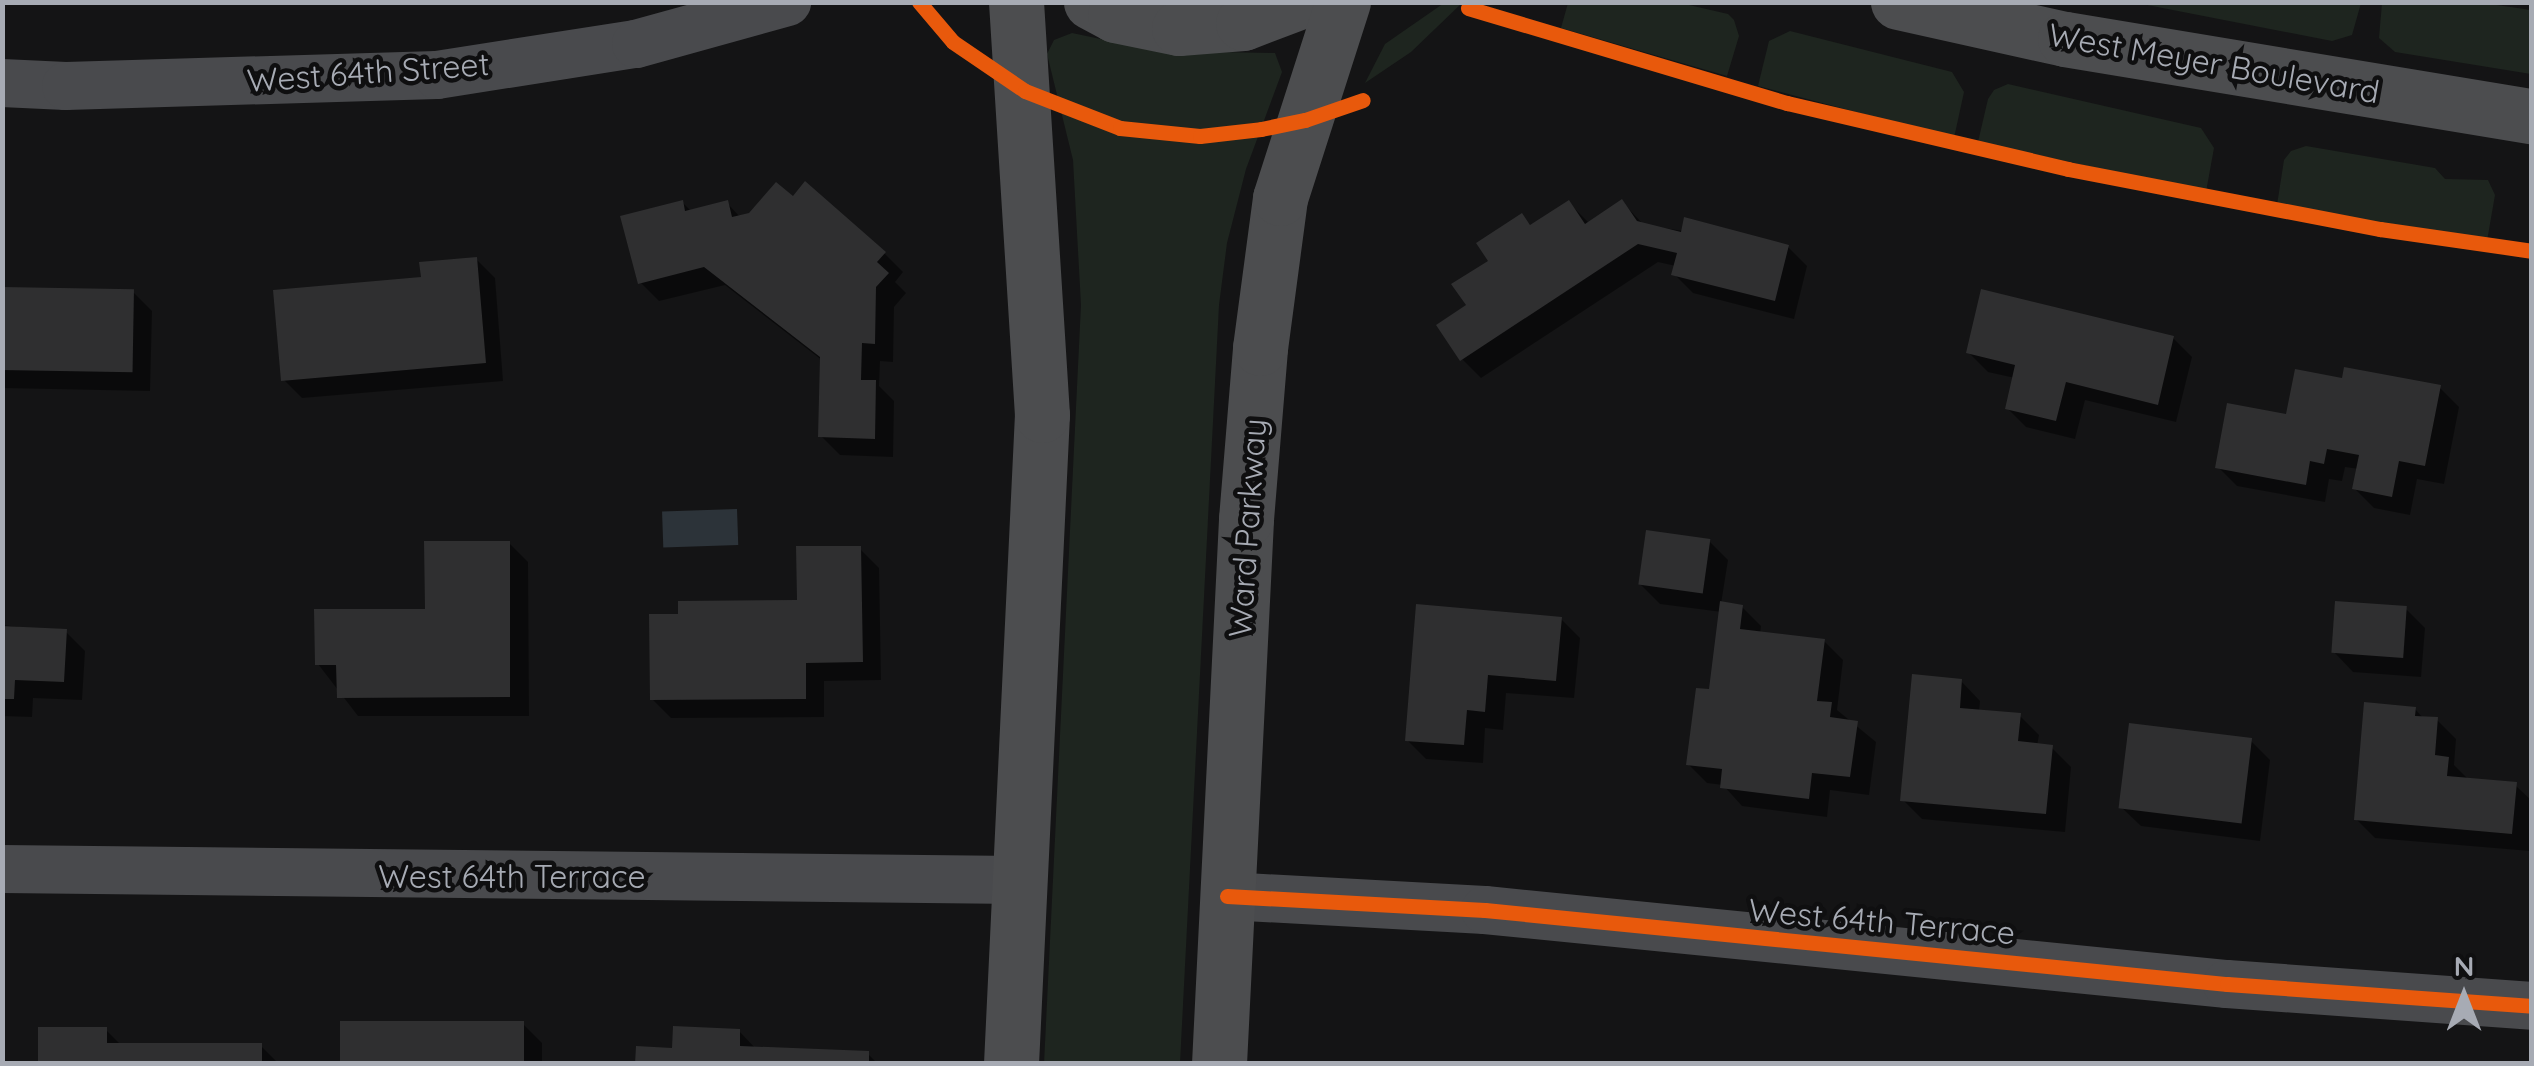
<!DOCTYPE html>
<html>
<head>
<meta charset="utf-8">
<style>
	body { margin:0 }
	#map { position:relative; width:2534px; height:1066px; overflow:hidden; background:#141415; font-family:Quicksand,sans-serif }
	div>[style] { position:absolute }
	.green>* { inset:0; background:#1e251f }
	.water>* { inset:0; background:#2c3339; transform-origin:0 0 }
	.shadow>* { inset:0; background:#0007 }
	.building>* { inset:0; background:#2f2f30; transform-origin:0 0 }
	.minor>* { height:48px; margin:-24px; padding:0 24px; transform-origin:24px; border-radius:24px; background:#494a4d }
	.major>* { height:55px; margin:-27.5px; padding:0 27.5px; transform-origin:27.5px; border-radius:27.5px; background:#4c4d4f }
	.cycleway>* { height:15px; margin:-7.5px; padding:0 7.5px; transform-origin:7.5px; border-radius:7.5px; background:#e8590c }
	span { translate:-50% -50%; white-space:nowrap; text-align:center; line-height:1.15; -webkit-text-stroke:9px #0f0f10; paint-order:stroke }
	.street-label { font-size:32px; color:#a7abb4 }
	.frame { position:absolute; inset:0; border:5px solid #a7abb4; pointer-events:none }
	.north { position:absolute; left:2414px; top:946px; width:100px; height:100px; -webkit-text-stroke:8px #0f0f10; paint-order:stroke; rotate:0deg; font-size:28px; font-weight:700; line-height:40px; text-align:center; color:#a7abb4 }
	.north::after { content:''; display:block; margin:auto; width:35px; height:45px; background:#a7abb4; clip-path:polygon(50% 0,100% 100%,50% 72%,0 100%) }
</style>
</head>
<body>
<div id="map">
	<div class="green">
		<div style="clip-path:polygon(1676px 2px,1728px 14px,1734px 20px,1739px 36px,1727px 76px,1561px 28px,1568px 3px)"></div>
		<div style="clip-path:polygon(1444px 3px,1462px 3px,1411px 52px,1365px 83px,1385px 44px)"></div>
		<div style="clip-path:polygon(2137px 3px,2361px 2px,2361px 3px,2352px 35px,2332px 41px)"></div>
		<div style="clip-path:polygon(2382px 3px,2483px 3px,2531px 10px,2531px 74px,2395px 52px,2379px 38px)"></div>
		<div style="clip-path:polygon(1790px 31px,1952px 72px,1964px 92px,1954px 138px,1758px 86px,1769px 41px)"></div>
		<div style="clip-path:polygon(1072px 33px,1158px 51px,1275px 53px,1282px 72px,1246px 169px,1227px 243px,1219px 305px,1180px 1063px,1044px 1064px,1081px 305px,1073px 160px,1047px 54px,1054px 40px)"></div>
		<div style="clip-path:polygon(2008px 84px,2201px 128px,2214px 148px,2206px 192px,1978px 142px,1988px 99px,1994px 90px)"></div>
		<div style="clip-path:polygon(2306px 146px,2435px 168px,2445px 179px,2488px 180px,2495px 195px,2487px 241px,2277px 205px,2284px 160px,2291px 151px)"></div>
	</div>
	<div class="water">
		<div style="left:737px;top:509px;width:36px;height:75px;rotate:88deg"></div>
	</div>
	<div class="shadow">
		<div style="clip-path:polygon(793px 199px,885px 254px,903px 272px,895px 282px,906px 293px,894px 307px,893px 362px,880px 361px,879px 386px,894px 401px,893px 457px,840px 455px,821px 436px,823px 361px,725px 285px,659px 301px,640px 282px,682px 202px,692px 212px,727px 203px,741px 218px)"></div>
		<div style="clip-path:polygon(1622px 202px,1644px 225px,1788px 247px,1807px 266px,1794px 319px,1693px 293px,1674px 274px,1676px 266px,1658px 262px,1481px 378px,1462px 359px,1470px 306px,1491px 261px,1522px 216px,1532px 227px,1569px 203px,1590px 224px)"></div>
		<div style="clip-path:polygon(476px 259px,495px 278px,503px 381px,302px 398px,283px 379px,423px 280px)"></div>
		<div style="clip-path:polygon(2px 290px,133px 292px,152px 311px,150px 391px,2px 388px)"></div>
		<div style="clip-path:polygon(2173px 338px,2192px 357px,2176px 422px,2085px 400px,2075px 439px,2026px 427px,2007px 408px,2015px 378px,1988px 372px,1969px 353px)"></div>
		<div style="clip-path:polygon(2344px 381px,2440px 388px,2459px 407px,2444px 484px,2417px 479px,2410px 515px,2374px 508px,2355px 489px,2359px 469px,2345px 467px,2342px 481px,2329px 479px,2325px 502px,2237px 486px,2218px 467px)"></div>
		<div style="clip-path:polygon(1709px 541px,1728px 560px,1721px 604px,1742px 607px,1761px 626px,1760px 634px,1824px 641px,1843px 660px,1837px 710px,1876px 742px,1869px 795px,1830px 790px,1827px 817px,1742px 806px,1723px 785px,1707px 783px,1688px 764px,1711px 692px,1722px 612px,1660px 604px,1641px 585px)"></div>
		<div style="clip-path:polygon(509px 543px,528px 562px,529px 716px,358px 716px,318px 664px,427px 611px)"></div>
		<div style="clip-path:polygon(860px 549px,879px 568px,881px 680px,824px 681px,824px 717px,671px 718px,652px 699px,800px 602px)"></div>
		<div style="clip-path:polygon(1419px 607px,1561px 619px,1580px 638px,1574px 698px,1506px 693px,1503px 730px,1485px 728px,1483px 763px,1426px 759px,1407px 740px)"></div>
		<div style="clip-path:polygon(2406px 609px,2425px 628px,2421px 677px,2353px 672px,2334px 652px)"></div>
		<div style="clip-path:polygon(2px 625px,66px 632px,85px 651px,82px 700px,33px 698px,32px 717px,2px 716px)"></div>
		<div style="clip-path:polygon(1961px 681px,1980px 701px,1979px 712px,2020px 716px,2039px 735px,2037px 746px,2052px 748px,2071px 767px,2065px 832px,1922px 819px,1903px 800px)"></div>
		<div style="clip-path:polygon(2415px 709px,2424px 719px,2437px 720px,2456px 739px,2454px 765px,2467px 778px,2515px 785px,2532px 801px,2530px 851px,2375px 838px,2356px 819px)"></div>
		<div style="clip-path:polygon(2251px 741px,2270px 760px,2260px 841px,2141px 826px,2121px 807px)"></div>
		<div style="clip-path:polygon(523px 1024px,542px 1043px,542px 1064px,342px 1064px)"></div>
		<div style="clip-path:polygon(106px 1030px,122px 1046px,261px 1046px,279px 1064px,41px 1064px)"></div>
		<div style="clip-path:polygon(739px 1031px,757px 1050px,868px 1054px,878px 1064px,638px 1064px)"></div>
	</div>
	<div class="building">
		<div style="clip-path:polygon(805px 181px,886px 252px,877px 262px,889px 273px,876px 287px,875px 344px,862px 343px,861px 380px,876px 380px,875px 439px,818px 437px,820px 357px,704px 267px,638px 284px,620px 216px,683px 200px,685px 211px,728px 200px,732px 217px,749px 213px,776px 182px,793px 196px)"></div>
		<div style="clip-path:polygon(1622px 199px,1637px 221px,1681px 232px,1684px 217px,1789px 245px,1775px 301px,1671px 275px,1677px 253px,1638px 244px,1460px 361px,1436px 325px,1466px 305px,1451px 284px,1488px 261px,1476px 243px,1522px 213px,1530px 225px,1569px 200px,1585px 224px)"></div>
		<div style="clip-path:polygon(477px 257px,486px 363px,281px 381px,273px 290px,421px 277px,419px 262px)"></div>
		<div style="left:2px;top:287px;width:132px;height:83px;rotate:1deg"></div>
		<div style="clip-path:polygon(1981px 289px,2174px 336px,2158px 405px,2066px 382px,2056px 421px,2005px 409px,2015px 365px,1966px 353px)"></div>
		<div style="clip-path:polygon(2344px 367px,2441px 385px,2425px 466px,2399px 461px,2392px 497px,2352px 489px,2359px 455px,2327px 449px,2324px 464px,2310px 461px,2306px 485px,2215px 468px,2227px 403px,2286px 414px,2295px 369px,2342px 378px)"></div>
		<div style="left:1646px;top:530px;width:65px;height:55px;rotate:8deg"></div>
		<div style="clip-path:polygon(424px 541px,510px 541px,510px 697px,337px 698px,336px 665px,315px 665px,314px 609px,425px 609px)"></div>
		<div style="clip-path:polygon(796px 546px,861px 546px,863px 662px,806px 663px,806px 699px,650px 700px,649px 614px,678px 614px,678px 601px,797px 600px)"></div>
		<div style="clip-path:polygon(1720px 601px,1743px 605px,1740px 629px,1825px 639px,1817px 701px,1832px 702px,1830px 717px,1858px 721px,1850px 777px,1812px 773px,1809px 799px,1720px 788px,1722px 769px,1686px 765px,1696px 688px,1709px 689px)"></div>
		<div style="left:2335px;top:601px;width:72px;height:52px;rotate:4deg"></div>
		<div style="clip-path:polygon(1416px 604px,1562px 617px,1556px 681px,1488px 675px,1485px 712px,1467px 710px,1464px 745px,1405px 741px)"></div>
		<div style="clip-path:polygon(2px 626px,67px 629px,64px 682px,15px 680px,14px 699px,2px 699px)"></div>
		<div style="clip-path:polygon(1912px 674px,1962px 679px,1960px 708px,2021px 713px,2018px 741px,2053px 745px,2046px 814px,1900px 801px)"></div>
		<div style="clip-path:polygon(2364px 702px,2416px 707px,2415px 716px,2438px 717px,2435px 755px,2449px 757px,2447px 776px,2517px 782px,2512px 834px,2354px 820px)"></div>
		<div style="left:2129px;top:723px;width:124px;height:86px;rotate:7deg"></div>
		<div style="left:340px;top:1021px;width:184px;height:43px"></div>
		<div style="clip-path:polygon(673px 1026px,740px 1029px,740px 1046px,869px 1051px,869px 1064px,635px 1064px,636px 1046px,672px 1048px)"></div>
		<div style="clip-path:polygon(38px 1027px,107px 1027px,107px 1043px,262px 1043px,262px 1064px,38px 1064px)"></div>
	</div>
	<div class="minor">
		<div style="left:2px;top:83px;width:64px;rotate:2.7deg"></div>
		<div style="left:66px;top:86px;width:371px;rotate:-1.7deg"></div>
		<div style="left:437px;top:75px;width:201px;rotate:-8.9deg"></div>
		<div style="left:636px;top:44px;width:157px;rotate:-15.5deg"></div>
		<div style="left:2px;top:869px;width:1020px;rotate:0.62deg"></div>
		<div style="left:1227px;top:896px;width:258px;rotate:3.1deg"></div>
		<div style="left:1485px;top:910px;width:746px;rotate:5.7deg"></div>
		<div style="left:2227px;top:984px;width:306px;rotate:4.1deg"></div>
	</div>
	<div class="major">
		<div style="left:1091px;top:2px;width:27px;rotate:28deg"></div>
		<div style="left:1115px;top:15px;width:65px;rotate:11.5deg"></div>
		<div style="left:1179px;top:28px;width:64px;rotate:-4.5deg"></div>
		<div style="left:1243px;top:23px;width:59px;rotate:-20.9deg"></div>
		<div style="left:1898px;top:2px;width:171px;rotate:12.5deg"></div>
		<div style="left:2065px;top:39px;width:473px;rotate:9.4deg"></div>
		<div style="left:1011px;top:1064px;width:650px;rotate:-87.27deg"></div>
		<div style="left:1042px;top:415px;width:414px;rotate:-93.6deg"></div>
		<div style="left:1219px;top:1064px;width:546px;rotate:-87.16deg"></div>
		<div style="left:1246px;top:519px;width:172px;rotate:-85.3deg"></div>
		<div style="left:1260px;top:348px;width:151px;rotate:-82.4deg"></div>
		<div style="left:1280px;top:198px;width:206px;rotate:-72.2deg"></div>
	</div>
	<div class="cycleway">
		<div style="left:919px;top:2px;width:52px;rotate:49.6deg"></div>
		<div style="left:953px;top:42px;width:87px;rotate:34.2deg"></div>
		<div style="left:1025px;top:91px;width:102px;rotate:21.3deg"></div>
		<div style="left:1120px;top:128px;width:80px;rotate:5.7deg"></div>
		<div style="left:1200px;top:136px;width:61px;rotate:-6.5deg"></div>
		<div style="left:1261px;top:129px;width:45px;rotate:-11.6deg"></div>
		<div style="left:1305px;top:120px;width:61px;rotate:-19deg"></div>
		<div style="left:1468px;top:8px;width:333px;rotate:16.6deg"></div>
		<div style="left:1787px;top:103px;width:289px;rotate:13.2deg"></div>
		<div style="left:2068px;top:169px;width:318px;rotate:10.9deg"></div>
		<div style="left:2380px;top:229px;width:154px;rotate:8.2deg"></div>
		<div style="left:1227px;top:896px;width:258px;rotate:3.1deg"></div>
		<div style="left:1485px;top:910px;width:746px;rotate:5.7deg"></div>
		<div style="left:2227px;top:984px;width:306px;rotate:4.1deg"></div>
	</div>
	<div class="street-label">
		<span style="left:2214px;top:63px;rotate:10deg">West Meyer Boulevard</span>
		<span style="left:368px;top:72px;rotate:-4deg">West 64th Street</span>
		<span style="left:1247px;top:528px;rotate:-86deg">Ward Parkway</span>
		<span style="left:512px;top:876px">West 64th Terrace</span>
		<span style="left:1882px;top:921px;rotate:5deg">West 64th Terrace</span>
	</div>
	<div class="frame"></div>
	<div class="north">N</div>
</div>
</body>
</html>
